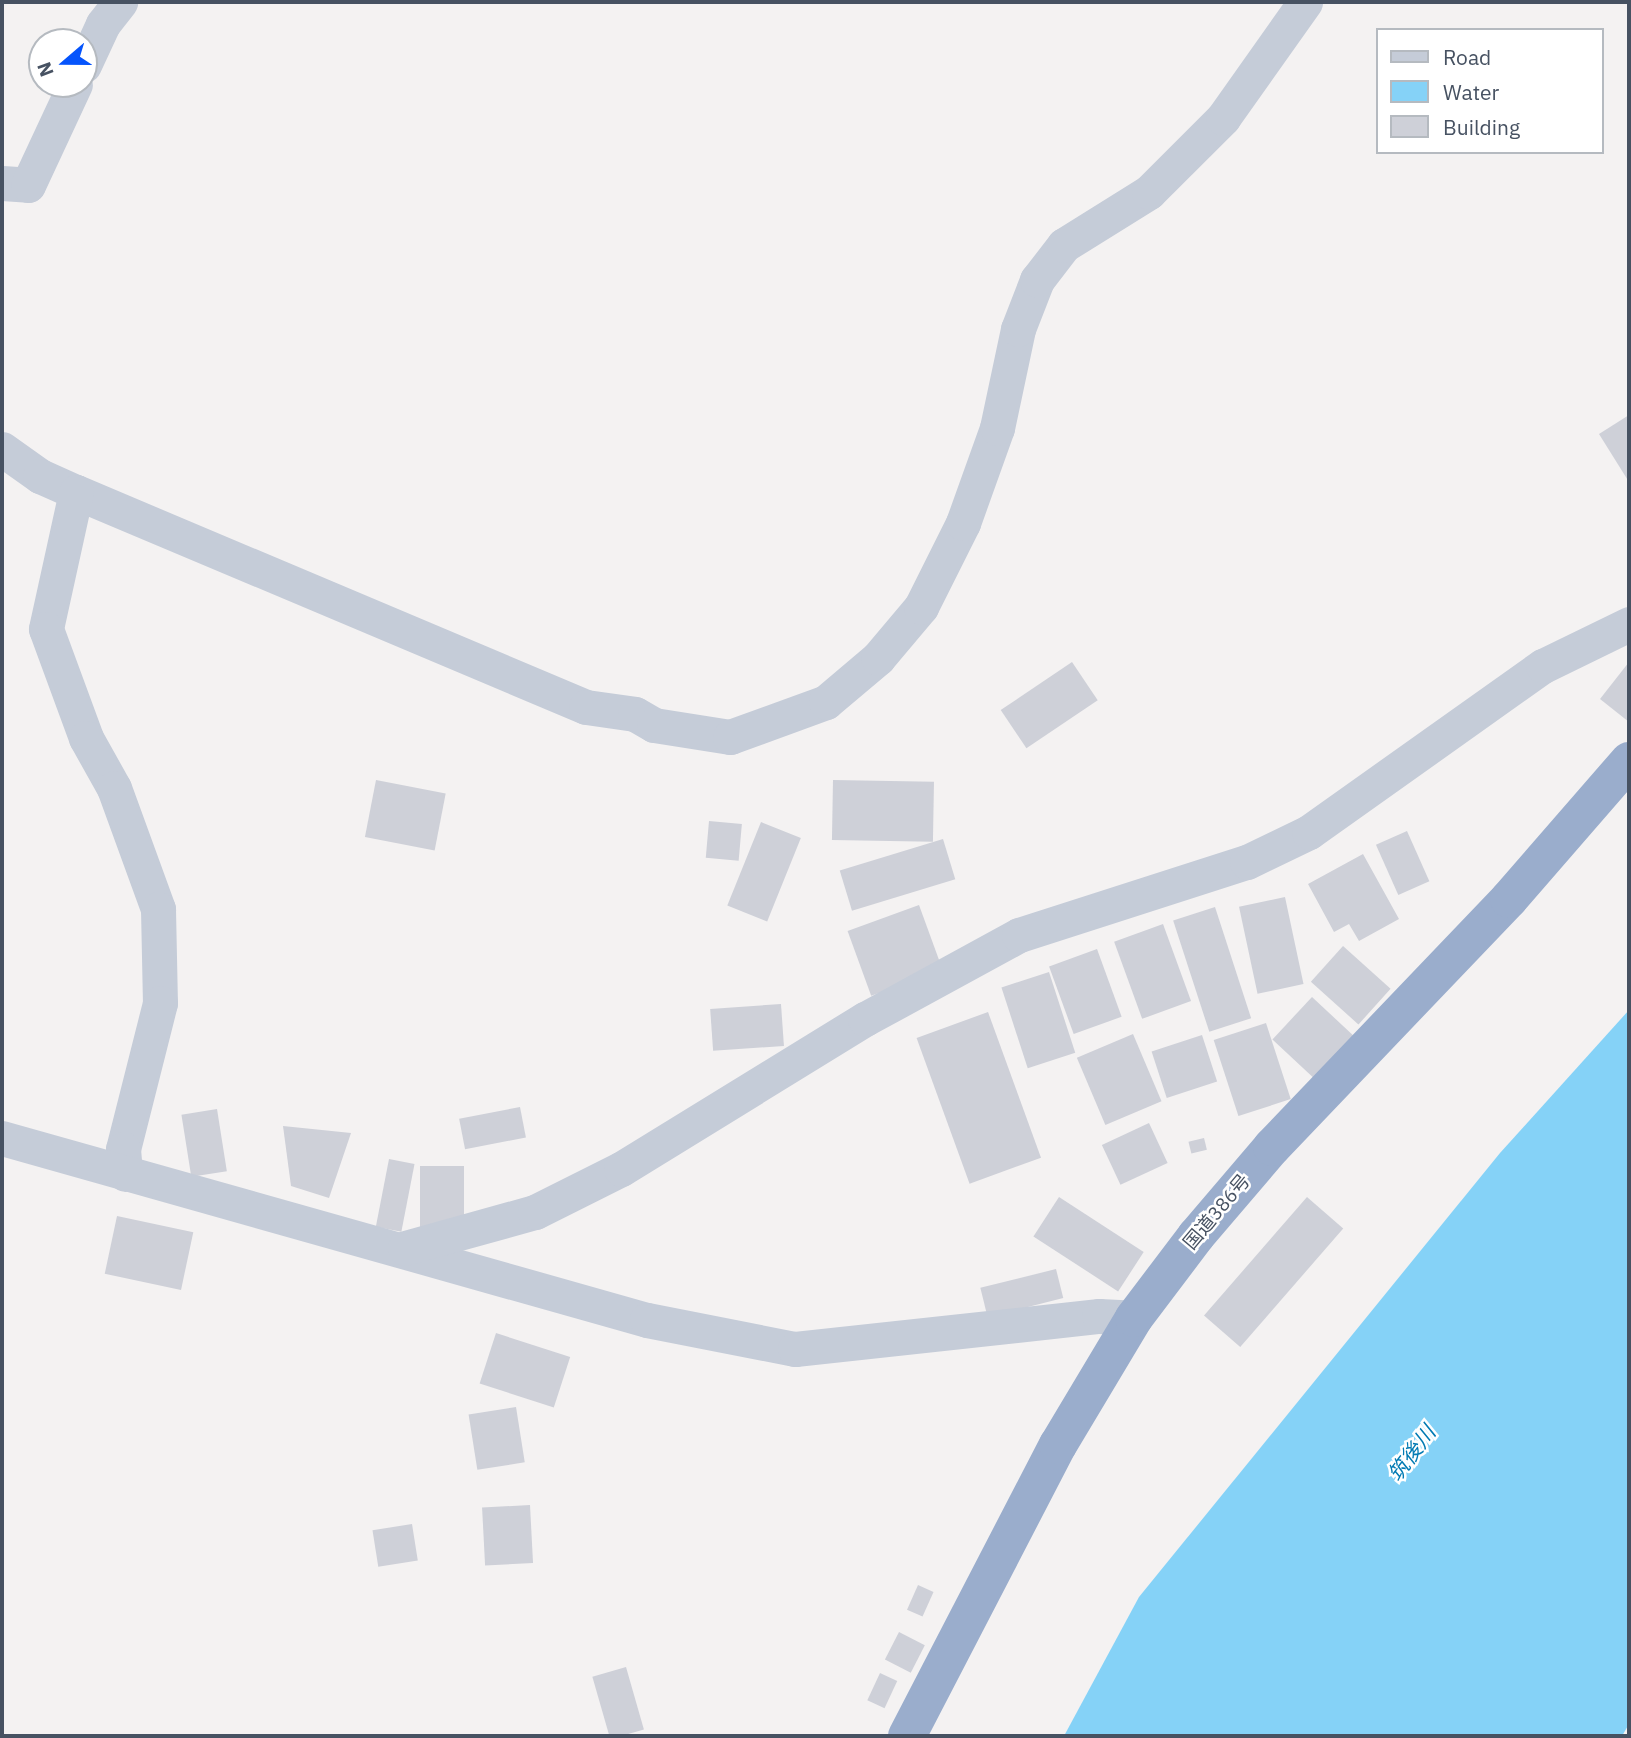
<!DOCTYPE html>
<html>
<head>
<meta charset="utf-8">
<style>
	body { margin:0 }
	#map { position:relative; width:1631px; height:1738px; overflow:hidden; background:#f4f2f2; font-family:"IBM Plex Sans","Noto Sans JP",sans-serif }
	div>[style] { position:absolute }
	.water>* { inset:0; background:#85d2f7 }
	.building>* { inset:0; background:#ced0d8; transform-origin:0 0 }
	.minor>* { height:35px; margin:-17.5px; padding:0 17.5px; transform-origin:17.5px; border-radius:17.5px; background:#c5ccd8 }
	.trunk>* { height:38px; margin:-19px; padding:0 19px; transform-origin:19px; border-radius:19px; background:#9aadcc }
	span { translate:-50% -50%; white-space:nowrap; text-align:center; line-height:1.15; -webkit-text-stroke:5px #fff; paint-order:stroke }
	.street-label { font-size:19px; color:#475262 }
	.water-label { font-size:21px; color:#017ab3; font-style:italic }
	.frame { position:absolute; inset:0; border:4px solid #475262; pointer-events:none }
	.legend { position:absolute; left:1376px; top:28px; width:228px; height:126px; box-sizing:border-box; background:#fff; border:2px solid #b5bac0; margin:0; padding:9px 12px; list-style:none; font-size:21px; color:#475262 }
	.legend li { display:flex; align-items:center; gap:14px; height:35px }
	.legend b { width:35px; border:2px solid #b5bac0 }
	.north { position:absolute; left:28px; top:28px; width:70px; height:70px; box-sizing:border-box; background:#fff; border:2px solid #b5bac0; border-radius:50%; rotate:250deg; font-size:19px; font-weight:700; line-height:28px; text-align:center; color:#475262 }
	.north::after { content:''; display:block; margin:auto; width:24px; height:32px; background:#0554fc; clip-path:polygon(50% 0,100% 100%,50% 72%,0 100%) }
</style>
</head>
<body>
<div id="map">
	<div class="water">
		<div style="clip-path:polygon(1629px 1010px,1629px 1724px,1622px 1736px,1064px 1736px,1139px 1597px,1500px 1153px)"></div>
	</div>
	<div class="building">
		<div style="clip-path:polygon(1629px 415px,1629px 482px,1599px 434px)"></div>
		<div style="left:1072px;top:662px;width:46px;height:86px;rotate:56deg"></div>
		<div style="clip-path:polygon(1629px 662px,1629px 722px,1600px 699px)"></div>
		<div style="left:376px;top:780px;width:71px;height:58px;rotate:11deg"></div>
		<div style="left:833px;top:780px;width:101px;height:60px;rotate:1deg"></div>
		<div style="left:709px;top:821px;width:33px;height:37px;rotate:5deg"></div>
		<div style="left:761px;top:822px;width:43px;height:90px;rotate:22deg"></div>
		<div style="left:1407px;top:831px;width:55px;height:34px;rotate:66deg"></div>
		<div style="left:943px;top:839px;width:42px;height:108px;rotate:73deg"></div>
		<div style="clip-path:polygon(1363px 854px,1399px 919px,1359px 941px,1349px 924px,1334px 932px,1308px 884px)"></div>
		<div style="left:1285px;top:897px;width:89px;height:47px;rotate:78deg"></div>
		<div style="left:919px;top:905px;width:69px;height:76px;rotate:70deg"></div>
		<div style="left:1215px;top:907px;width:117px;height:44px;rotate:72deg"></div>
		<div style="left:1163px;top:924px;width:82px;height:52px;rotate:70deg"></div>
		<div style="left:1343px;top:946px;width:64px;height:48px;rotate:42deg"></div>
		<div style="left:1097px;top:949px;width:72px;height:51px;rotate:70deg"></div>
		<div style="left:1049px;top:972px;width:85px;height:50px;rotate:72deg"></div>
		<div style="left:1312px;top:997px;width:59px;height:58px;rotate:43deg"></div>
		<div style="left:781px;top:1004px;width:42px;height:71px;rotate:86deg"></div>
		<div style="left:988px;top:1012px;width:155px;height:76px;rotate:70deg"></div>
		<div style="left:1266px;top:1023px;width:80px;height:55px;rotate:72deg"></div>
		<div style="left:1133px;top:1034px;width:73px;height:61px;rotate:67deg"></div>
		<div style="left:1202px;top:1035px;width:49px;height:53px;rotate:72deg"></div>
		<div style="left:520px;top:1107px;width:31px;height:62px;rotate:79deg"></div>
		<div style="left:217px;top:1109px;width:63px;height:36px;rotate:81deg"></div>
		<div style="left:1149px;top:1123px;width:44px;height:52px;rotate:65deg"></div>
		<div style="clip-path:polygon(283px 1126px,351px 1133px,329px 1198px,291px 1186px)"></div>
		<div style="left:1204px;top:1138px;width:12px;height:16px;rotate:76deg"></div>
		<div style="left:389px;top:1159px;width:26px;height:69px;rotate:11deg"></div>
		<div style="left:420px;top:1166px;width:44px;height:68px"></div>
		<div style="left:1059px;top:1197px;width:101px;height:47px;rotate:33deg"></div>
		<div style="left:1307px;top:1197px;width:48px;height:157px;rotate:41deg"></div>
		<div style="left:117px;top:1216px;width:78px;height:59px;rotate:12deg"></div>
		<div style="left:1056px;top:1269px;width:30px;height:78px;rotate:76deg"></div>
		<div style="left:496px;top:1333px;width:78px;height:53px;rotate:18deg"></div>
		<div style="left:516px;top:1407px;width:56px;height:48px;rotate:81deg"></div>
		<div style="left:530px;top:1505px;width:58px;height:48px;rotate:87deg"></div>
		<div style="left:412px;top:1524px;width:37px;height:40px;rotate:81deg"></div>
		<div style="left:918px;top:1585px;width:17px;height:27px;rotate:24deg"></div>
		<div style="left:899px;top:1632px;width:29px;height:31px;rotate:27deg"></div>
		<div style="left:626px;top:1667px;width:65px;height:35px;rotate:74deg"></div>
		<div style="left:880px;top:1673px;width:19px;height:30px;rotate:25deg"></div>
	</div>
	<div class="minor">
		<div style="left:84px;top:65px;width:45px;rotate:-65.1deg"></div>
		<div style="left:103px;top:24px;width:28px;rotate:-52deg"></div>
		<div style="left:2px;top:183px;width:26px;rotate:4deg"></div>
		<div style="left:28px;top:185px;width:111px;rotate:-65deg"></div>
		<div style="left:2px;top:449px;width:47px;rotate:35.4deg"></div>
		<div style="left:40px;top:476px;width:39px;rotate:24deg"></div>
		<div style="left:76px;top:492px;width:553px;rotate:22.86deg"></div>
		<div style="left:586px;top:707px;width:49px;rotate:8.1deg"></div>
		<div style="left:635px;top:714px;width:22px;rotate:30deg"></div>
		<div style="left:654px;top:725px;width:77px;rotate:9deg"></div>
		<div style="left:730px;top:737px;width:102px;rotate:-20deg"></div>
		<div style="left:826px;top:702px;width:68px;rotate:-40.2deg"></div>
		<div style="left:878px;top:658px;width:67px;rotate:-49.9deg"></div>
		<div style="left:921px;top:607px;width:94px;rotate:-63.4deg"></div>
		<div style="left:963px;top:523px;width:101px;rotate:-70.3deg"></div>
		<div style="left:997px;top:428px;width:101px;rotate:-78deg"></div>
		<div style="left:1018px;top:329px;width:53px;rotate:-68.8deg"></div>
		<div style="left:1037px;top:280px;width:44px;rotate:-52.4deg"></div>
		<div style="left:1064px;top:245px;width:100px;rotate:-31.9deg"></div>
		<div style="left:1149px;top:192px;width:105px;rotate:-45deg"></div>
		<div style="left:1223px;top:118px;width:142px;rotate:-54.7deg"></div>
		<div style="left:76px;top:492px;width:140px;rotate:102.4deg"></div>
		<div style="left:46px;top:629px;width:116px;rotate:69.8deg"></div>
		<div style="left:86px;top:738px;width:57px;rotate:60.8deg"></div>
		<div style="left:114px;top:788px;width:129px;rotate:70deg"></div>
		<div style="left:158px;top:909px;width:94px;rotate:88.8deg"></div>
		<div style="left:160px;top:1003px;width:151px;rotate:104.2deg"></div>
		<div style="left:123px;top:1149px;width:25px;rotate:85deg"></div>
		<div style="left:2px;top:1138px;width:670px;rotate:15.76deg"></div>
		<div style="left:647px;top:1320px;width:151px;rotate:11.1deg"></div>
		<div style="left:795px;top:1349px;width:306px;rotate:-6.2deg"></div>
		<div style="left:1099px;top:1316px;width:35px;rotate:3deg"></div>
		<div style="left:405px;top:1248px;width:135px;rotate:-15.5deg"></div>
		<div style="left:535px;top:1212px;width:96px;rotate:-26.6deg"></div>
		<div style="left:621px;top:1169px;width:286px;rotate:-31.6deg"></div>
		<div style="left:865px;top:1019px;width:175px;rotate:-28.6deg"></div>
		<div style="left:1019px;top:935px;width:239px;rotate:-17.8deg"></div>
		<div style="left:1247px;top:862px;width:69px;rotate:-25.8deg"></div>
		<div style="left:1309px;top:832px;width:287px;rotate:-35.4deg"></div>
		<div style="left:1543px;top:666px;width:96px;rotate:-26deg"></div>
	</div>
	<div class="trunk">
		<div style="left:907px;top:1736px;width:328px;rotate:-62.6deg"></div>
		<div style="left:1058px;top:1445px;width:148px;rotate:-59.1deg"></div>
		<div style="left:1134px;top:1318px;width:103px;rotate:-52.9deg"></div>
		<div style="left:1196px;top:1236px;width:117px;rotate:-49.5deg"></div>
		<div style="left:1272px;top:1147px;width:343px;rotate:-46.3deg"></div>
		<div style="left:1509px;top:899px;width:183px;rotate:-49deg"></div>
	</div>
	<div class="street-label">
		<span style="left:1217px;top:1212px;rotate:-50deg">国道386号</span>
	</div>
	<div class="water-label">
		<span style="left:1411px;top:1453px;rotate:-53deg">筑後川</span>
	</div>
	<div class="frame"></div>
	<ul class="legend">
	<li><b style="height:9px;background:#c5ccd8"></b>Road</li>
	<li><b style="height:19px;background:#85d2f7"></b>Water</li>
	<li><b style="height:19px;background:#ced0d8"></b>Building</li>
	</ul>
	<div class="north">N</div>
</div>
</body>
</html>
